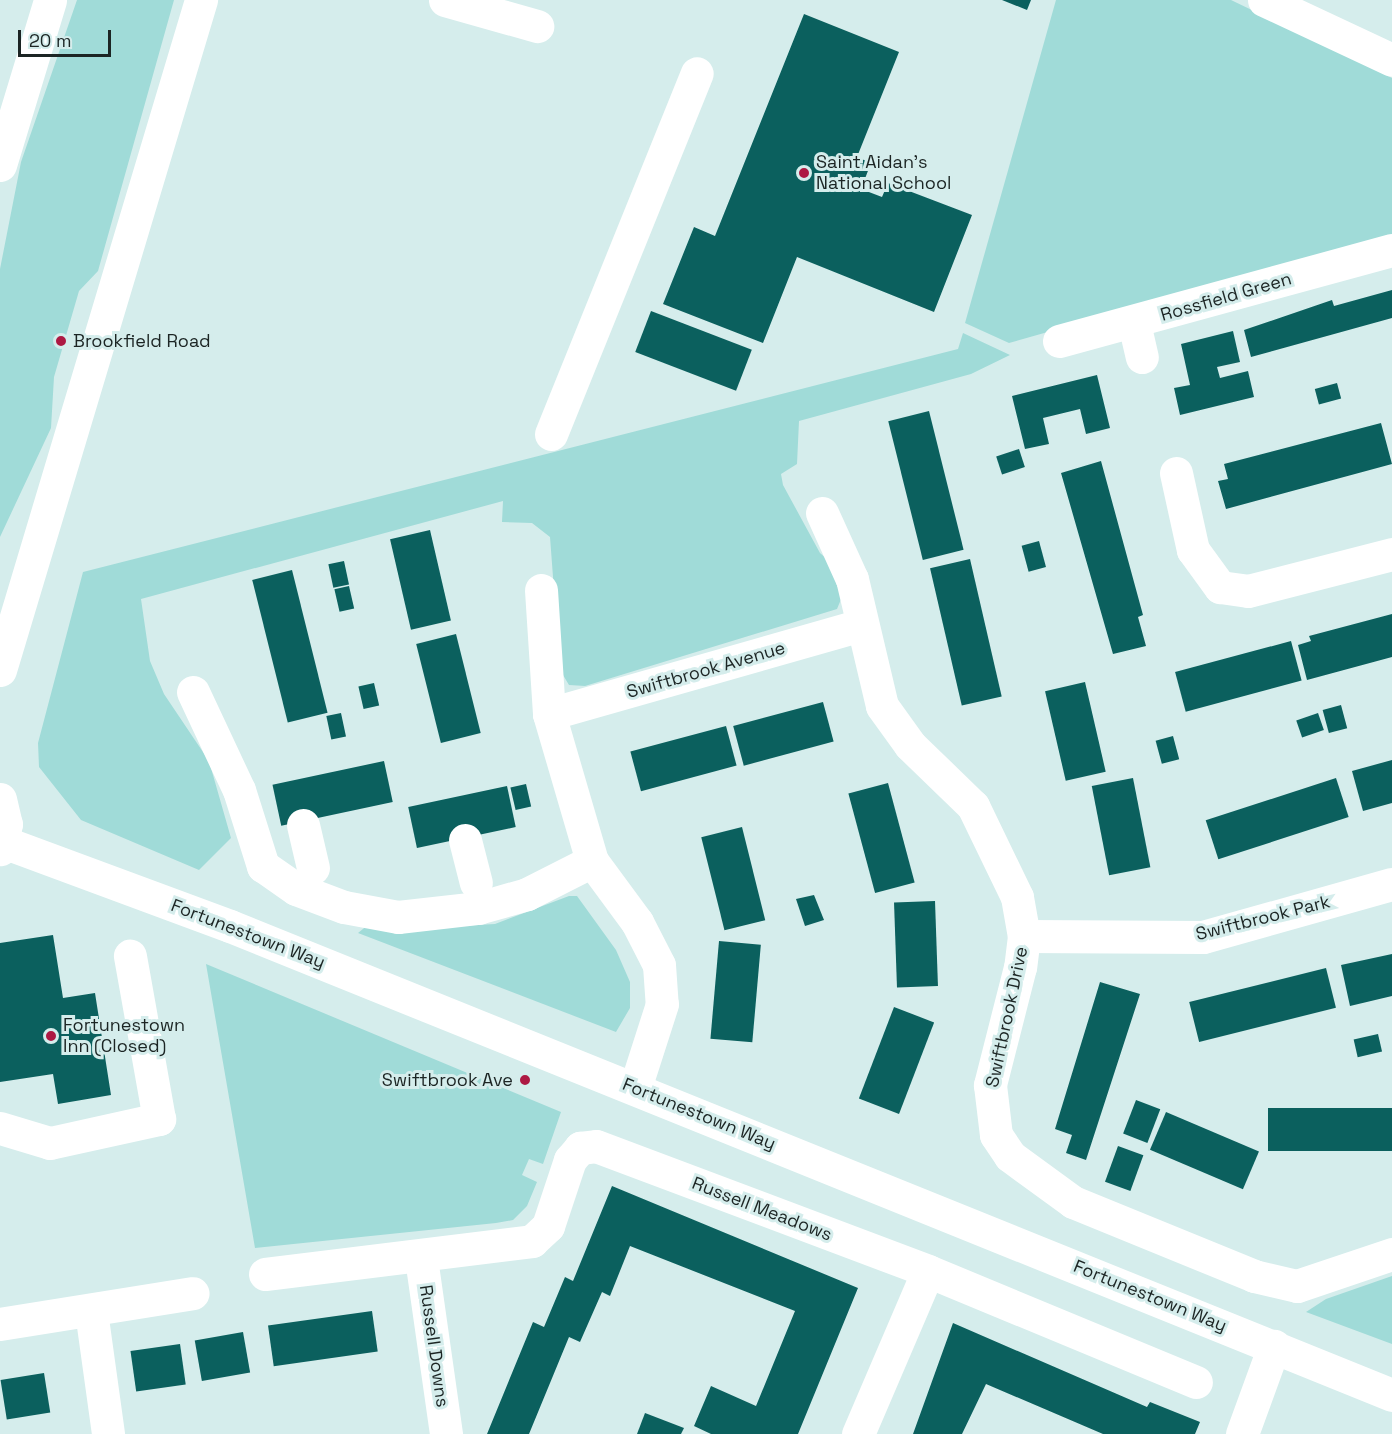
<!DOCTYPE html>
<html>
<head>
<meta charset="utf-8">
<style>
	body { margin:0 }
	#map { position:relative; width:1392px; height:1434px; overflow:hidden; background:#d5edec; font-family:"Space Grotesk",sans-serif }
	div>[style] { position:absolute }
	.green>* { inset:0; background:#a0dbd8 }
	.building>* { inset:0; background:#0b605e; transform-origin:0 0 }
	.minor>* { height:33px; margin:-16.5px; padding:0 16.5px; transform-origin:16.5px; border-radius:16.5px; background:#fff }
	.dots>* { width:16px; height:16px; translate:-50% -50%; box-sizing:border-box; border:3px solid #d5edec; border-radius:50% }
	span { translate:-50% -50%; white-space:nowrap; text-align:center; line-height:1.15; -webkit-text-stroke:6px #d5edec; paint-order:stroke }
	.poi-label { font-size:18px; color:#1c2524 }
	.left { translate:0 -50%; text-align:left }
	.right { translate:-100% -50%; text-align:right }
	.street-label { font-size:18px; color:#1c2524 }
	.scale { position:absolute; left:18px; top:30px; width:93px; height:27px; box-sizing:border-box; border:3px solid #1c2524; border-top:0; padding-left:8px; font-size:18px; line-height:21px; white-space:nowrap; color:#1c2524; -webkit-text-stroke:4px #d5edec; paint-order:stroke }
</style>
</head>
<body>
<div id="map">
	<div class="green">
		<div style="clip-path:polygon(77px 0,174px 0,98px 271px,79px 291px,54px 377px,51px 428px,0 537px,0 269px,21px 162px)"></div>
		<div style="clip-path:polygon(1056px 0,1231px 0,1392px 78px,1392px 234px,1009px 343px,965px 323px)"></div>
		<div style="clip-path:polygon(963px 333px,1010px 355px,971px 374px,799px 421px,797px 464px,781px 474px,783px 485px,820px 553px,837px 568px,844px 592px,837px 609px,585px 686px,569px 685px,560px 670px,550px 537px,532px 523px,502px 522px,503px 501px,141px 599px,150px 661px,164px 694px,209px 761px,231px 838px,199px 870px,81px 820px,39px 767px,38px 743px,83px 572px,958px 349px)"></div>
		<div style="clip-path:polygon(569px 896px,577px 896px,616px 950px,630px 982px,630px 1008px,616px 1032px,358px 933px,369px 924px,389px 930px,495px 924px)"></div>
		<div style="clip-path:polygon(206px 964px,561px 1112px,543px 1164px,529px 1159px,522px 1175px,537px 1182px,527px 1206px,513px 1220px,496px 1223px,255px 1248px)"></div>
		<div style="clip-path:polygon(1392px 1276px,1392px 1344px,1306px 1312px,1326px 1299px)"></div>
	</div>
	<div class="building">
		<div style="clip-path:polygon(1002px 0,1031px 0,1027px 10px)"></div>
		<div style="clip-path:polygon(804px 14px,899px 52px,857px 157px,871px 163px,861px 189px,882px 197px,888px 183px,972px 215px,934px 312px,797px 257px,763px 343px,663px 304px,694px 227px,715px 236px)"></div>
		<div style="clip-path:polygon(1392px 290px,1392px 318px,1251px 357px,1244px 330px,1332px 300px,1334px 306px)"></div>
		<div style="left:651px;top:311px;width:108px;height:44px;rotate:21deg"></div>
		<div style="clip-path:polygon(1233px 331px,1240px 362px,1217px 367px,1220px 378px,1248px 371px,1254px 397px,1180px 415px,1174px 388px,1190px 385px,1181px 344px)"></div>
		<div style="clip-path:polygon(1097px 375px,1110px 428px,1086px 434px,1080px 409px,1043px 418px,1049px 444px,1025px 449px,1012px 396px)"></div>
		<div style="left:1337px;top:383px;width:16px;height:23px;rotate:75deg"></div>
		<div style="left:929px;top:411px;width:143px;height:42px;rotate:76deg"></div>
		<div style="clip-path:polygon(1381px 423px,1392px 464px,1226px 509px,1218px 481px,1228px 479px,1224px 464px)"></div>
		<div style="left:1019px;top:449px;width:19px;height:24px;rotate:72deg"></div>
		<div style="clip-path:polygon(1101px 461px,1143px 615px,1138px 617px,1146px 646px,1113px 654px,1061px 473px)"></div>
		<div style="left:430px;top:530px;width:93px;height:41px;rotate:77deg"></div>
		<div style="left:1039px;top:541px;width:27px;height:18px;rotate:75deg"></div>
		<div style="left:970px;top:559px;width:141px;height:41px;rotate:77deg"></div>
		<div style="left:344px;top:561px;width:24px;height:16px;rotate:78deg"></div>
		<div style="left:292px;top:570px;width:147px;height:41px;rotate:76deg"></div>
		<div style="left:349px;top:586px;width:23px;height:15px;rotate:77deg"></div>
		<div style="clip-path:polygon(1392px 614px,1392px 657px,1307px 680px,1298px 645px,1311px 641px,1309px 636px)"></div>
		<div style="left:456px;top:634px;width:102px;height:41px;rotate:76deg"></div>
		<div style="left:1291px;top:641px;width:41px;height:120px;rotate:75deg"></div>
		<div style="left:1085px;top:682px;width:92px;height:41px;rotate:77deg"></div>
		<div style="left:374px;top:683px;width:23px;height:16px;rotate:77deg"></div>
		<div style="left:823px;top:702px;width:41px;height:93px;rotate:75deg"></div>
		<div style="left:1341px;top:705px;width:24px;height:19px;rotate:75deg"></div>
		<div style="left:341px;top:713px;width:24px;height:15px;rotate:78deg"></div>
		<div style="left:1318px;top:713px;width:18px;height:23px;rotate:71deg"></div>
		<div style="left:726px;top:726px;width:41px;height:99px;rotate:75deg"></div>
		<div style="left:1173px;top:736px;width:24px;height:18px;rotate:75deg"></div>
		<div style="clip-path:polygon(1392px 760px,1392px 803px,1363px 811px,1352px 771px)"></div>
		<div style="left:384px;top:761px;width:42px;height:114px;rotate:78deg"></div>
		<div style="left:1133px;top:778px;width:91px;height:42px;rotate:79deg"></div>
		<div style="left:1336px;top:778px;width:41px;height:137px;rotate:72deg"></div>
		<div style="left:888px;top:783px;width:103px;height:41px;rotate:75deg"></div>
		<div style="left:526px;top:784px;width:23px;height:16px;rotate:77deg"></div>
		<div style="left:507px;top:786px;width:42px;height:101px;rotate:78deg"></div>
		<div style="left:742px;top:827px;width:96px;height:42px;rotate:76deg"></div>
		<div style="clip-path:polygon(814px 895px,824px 920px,805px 926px,796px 899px)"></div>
		<div style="left:935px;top:901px;width:85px;height:41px;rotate:88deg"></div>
		<div style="clip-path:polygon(53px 935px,63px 998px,95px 993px,111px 1095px,58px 1104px,53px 1074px,0 1082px,0 943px)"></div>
		<div style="left:719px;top:941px;width:42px;height:98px;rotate:5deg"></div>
		<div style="clip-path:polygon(1392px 954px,1392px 996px,1350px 1006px,1341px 965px)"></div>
		<div style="left:1326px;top:968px;width:41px;height:141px;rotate:76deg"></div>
		<div style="clip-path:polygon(1100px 982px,1140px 994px,1086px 1160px,1066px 1153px,1072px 1135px,1055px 1129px)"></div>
		<div style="left:894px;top:1007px;width:43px;height:98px;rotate:21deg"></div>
		<div style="left:1378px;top:1034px;width:18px;height:25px;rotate:77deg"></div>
		<div style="left:1136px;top:1100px;width:26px;height:36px;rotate:21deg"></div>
		<div style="left:1392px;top:1108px;width:43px;height:124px;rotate:90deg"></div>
		<div style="left:1166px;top:1112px;width:101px;height:41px;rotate:23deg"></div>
		<div style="left:1118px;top:1146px;width:27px;height:38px;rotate:20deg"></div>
		<div style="clip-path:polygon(612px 1186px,858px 1288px,798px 1434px,711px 1434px,694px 1426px,711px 1386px,756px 1406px,795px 1311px,630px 1246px,610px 1296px,602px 1292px,580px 1342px,569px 1337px,529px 1434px,487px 1434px,533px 1322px,544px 1327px,565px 1277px,573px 1281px)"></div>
		<div style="left:372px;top:1311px;width:41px;height:105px;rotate:82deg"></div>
		<div style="clip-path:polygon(953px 1323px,1147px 1407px,1150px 1402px,1200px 1422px,1195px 1434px,1103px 1434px,986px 1384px,962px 1434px,913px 1434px)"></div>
		<div style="left:243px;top:1332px;width:41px;height:49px;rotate:80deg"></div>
		<div style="left:180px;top:1344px;width:41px;height:50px;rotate:82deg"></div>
		<div style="left:44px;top:1373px;width:40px;height:44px;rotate:81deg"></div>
		<div style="clip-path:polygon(645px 1413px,684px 1428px,681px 1434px,637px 1434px)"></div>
	</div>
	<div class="minor">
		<div style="left:445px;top:0;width:96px;rotate:15.8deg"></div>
		<div style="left:1264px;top:0;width:141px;rotate:25.1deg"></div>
		<div style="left:0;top:165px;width:172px;rotate:-73.1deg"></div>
		<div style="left:1134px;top:323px;width:35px;rotate:77deg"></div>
		<div style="left:1059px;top:341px;width:345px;rotate:-15.3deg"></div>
		<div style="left:551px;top:434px;width:389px;rotate:-68deg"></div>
		<div style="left:1176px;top:473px;width:79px;rotate:77.6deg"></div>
		<div style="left:1193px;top:550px;width:46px;rotate:53.9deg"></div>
		<div style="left:1220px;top:587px;width:28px;rotate:8deg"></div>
		<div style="left:1248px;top:591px;width:149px;rotate:-14.4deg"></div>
		<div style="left:822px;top:513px;width:72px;rotate:65.6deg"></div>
		<div style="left:852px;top:579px;width:130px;rotate:76.7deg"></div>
		<div style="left:882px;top:706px;width:48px;rotate:54.3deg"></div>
		<div style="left:910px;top:745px;width:88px;rotate:44.1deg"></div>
		<div style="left:973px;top:806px;width:101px;rotate:64.2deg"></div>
		<div style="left:1017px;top:897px;width:40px;rotate:80deg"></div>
		<div style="left:1024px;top:936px;width:31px;rotate:97deg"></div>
		<div style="left:1020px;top:967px;width:122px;rotate:104.3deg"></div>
		<div style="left:990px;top:1085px;width:50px;rotate:83.2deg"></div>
		<div style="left:996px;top:1135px;width:25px;rotate:56deg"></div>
		<div style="left:1010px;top:1156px;width:78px;rotate:36.1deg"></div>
		<div style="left:1073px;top:1202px;width:196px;rotate:22.2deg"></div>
		<div style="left:1254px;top:1276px;width:44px;rotate:13.1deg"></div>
		<div style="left:1297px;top:1286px;width:100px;rotate:-18.6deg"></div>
		<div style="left:541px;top:590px;width:124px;rotate:86.3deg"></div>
		<div style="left:549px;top:714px;width:153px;rotate:73.7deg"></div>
		<div style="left:592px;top:861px;width:76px;rotate:53.6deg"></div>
		<div style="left:637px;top:922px;width:48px;rotate:62.9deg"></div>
		<div style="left:659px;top:965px;width:39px;rotate:86deg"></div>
		<div style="left:662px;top:1004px;width:88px;rotate:107.8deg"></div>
		<div style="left:0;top:670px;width:700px;rotate:-73.3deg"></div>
		<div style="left:193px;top:692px;width:108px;rotate:64.9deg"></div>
		<div style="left:239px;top:790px;width:80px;rotate:72.5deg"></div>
		<div style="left:263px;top:866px;width:40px;rotate:34.9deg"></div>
		<div style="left:296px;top:889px;width:51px;rotate:20.6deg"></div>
		<div style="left:344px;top:907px;width:55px;rotate:10.5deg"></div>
		<div style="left:398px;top:917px;width:81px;rotate:-6.4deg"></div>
		<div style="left:478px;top:908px;width:51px;rotate:-15.9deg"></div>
		<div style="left:527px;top:894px;width:73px;rotate:-26.9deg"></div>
		<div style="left:549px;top:714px;width:325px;rotate:-15.9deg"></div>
		<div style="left:0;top:799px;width:26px;rotate:77deg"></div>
		<div style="left:6px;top:824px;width:26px;rotate:103deg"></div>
		<div style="left:303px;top:825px;width:44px;rotate:76.9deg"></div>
		<div style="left:465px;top:840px;width:44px;rotate:75.7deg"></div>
		<div style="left:3px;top:842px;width:242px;rotate:20.3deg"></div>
		<div style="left:230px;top:926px;width:1253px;rotate:21.98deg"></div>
		<div style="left:1024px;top:936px;width:179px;rotate:0.3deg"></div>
		<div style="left:1203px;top:937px;width:196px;rotate:-15.7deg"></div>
		<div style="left:0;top:1128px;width:52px;rotate:16.7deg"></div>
		<div style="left:50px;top:1143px;width:112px;rotate:-12.4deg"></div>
		<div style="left:159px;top:1119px;width:166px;rotate:-100.1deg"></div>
		<div style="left:421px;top:1258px;width:178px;rotate:81.9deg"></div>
		<div style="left:265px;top:1274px;width:269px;rotate:-7deg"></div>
		<div style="left:532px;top:1241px;width:22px;rotate:-43deg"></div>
		<div style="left:548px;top:1226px;width:70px;rotate:-71.6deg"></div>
		<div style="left:570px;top:1160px;width:16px;rotate:-50deg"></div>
		<div style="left:580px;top:1148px;width:16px;rotate:-7deg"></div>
		<div style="left:596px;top:1146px;width:355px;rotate:20.6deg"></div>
		<div style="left:928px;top:1271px;width:290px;rotate:22.5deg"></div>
		<div style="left:91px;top:1311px;width:124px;rotate:82.1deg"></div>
		<div style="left:0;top:1324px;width:195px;rotate:-9.1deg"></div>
		<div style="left:858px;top:1434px;width:177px;rotate:-66.8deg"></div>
		<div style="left:1242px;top:1434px;width:94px;rotate:-70deg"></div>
	</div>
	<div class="dots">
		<div style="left:804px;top:173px;background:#ad1943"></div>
		<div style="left:61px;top:341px;background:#ad1943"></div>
		<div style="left:51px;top:1036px;background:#ad1943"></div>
		<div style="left:525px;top:1080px;background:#ad1943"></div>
	</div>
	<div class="poi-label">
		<span class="left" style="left:816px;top:173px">Saint Aidan's<br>National School</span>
		<span class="left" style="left:73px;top:341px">Brookfield Road</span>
		<span class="left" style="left:63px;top:1036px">Fortunestown<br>Inn (Closed)</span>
		<span class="right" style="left:513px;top:1080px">Swiftbrook Ave</span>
	</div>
	<div class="street-label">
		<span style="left:1226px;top:297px;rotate:-16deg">Rossfield Green</span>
		<span style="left:706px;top:670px;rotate:-16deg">Swiftbrook Avenue</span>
		<span style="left:1263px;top:918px;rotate:-14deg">Swiftbrook Park</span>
		<span style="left:248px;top:934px;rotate:21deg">Fortunestown Way</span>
		<span style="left:1007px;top:1017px;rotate:-78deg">Swiftbrook Drive</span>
		<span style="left:699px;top:1114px;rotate:22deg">Fortunestown Way</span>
		<span style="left:762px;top:1209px;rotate:21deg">Russell Meadows</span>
		<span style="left:1150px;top:1296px;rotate:22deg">Fortunestown Way</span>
		<span style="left:434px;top:1346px;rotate:82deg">Russell Downs</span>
	</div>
	<div class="scale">20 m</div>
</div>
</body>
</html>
